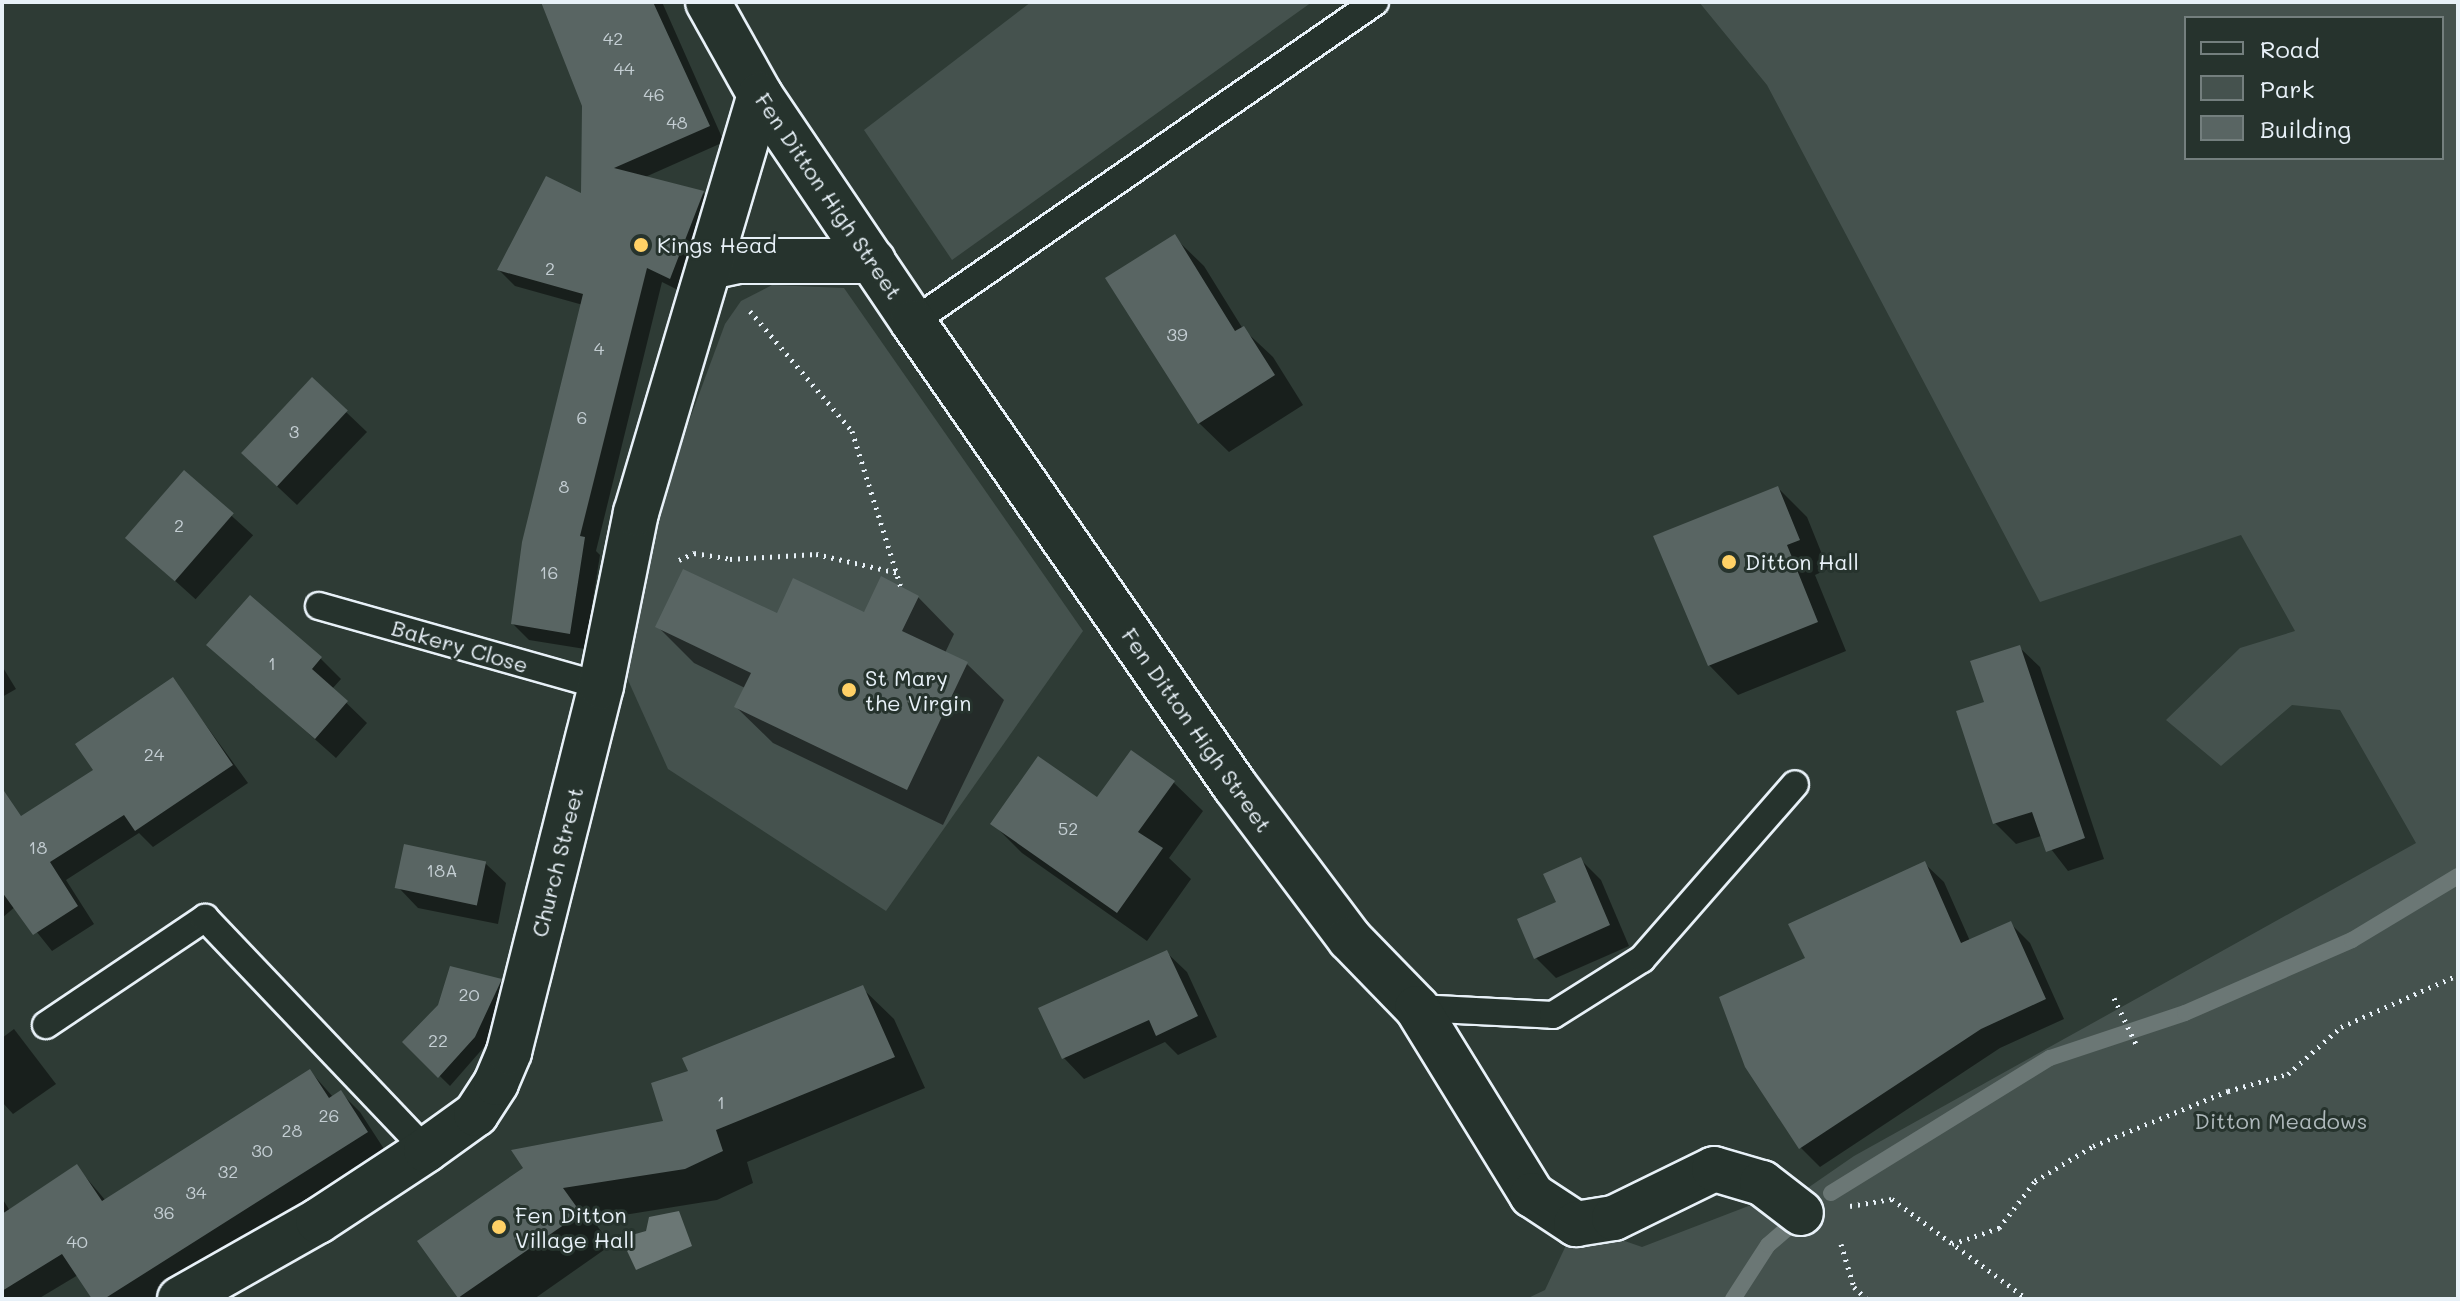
<!DOCTYPE html>
<html>
<head>
<meta charset="utf-8">
<style>
	body { margin:0 }
	#map { position:relative; width:2460px; height:1301px; overflow:hidden; background:#2e3b35; font-family:Mali,sans-serif }
	div>[style] { position:absolute }
	.green>* { inset:0; background:#45524e }
	.water>* { inset:0; background:#6b7775 }
	.shadow>* { inset:0; background:#0007; transform-origin:0 0 }
	.stream>* { height:16px; margin:-8px; padding:0 8px; transform-origin:8px; border-radius:8px; background:#6b7775 }
	.building>* { inset:0; background:#596563; transform-origin:0 0 }
	.path>* { height:5px; margin-top:-2.5px; transform-origin:0; background:repeating-linear-gradient(90deg,#e8f1f8 0 2px,transparent 0 8px) }
	.roads { filter:drop-shadow(2px 0 #e8f1f8) drop-shadow(-2px 0 #e8f1f8) drop-shadow(0 2px #e8f1f8) drop-shadow(0 -2px #e8f1f8) }
	.service>* { height:26px; margin:-13px; padding:0 13px; transform-origin:13px; border-radius:13px; background:#26332d }
	.minor>* { height:44px; margin:-22px; padding:0 22px; transform-origin:22px; border-radius:22px; background:#26332d }
	.dots>* { width:22px; height:22px; translate:-50% -50%; box-sizing:border-box; border:4px solid #26332d; border-radius:50% }
	span { translate:-50% -50%; white-space:nowrap; text-align:center; line-height:1.15; -webkit-text-stroke:6px #26332d; paint-order:stroke }
	.number-label { font-size:18px; color:#c4ced3 }
	.number-label span { -webkit-text-stroke-width:0 }
	.street-label { font-size:22px; color:#e8f1f8 }
	.poi-label { font-size:22px; color:#e8f1f8 }
	.left { translate:0 -50%; text-align:left }
	.park-label { font-size:22px; color:#afb9bc }
	.frame { position:absolute; inset:0; border:4px solid #e8f1f8; pointer-events:none }
	.legend { position:absolute; left:2184px; top:16px; width:260px; height:144px; box-sizing:border-box; background:#26332d; border:2px solid #747f7e; margin:0; padding:10px 14px; list-style:none; font-size:24px; color:#e8f1f8 }
	.legend li { display:flex; align-items:center; gap:16px; height:40px }
	.legend b { width:40px; border:2px solid #747f7e }
</style>
</head>
<body>
<div id="map">
	<div class="green">
		<div style="clip-path:polygon(1031px 2px,1312px 2px,952px 260px,864px 130px)"></div>
		<div style="clip-path:polygon(evenodd,1699px 2px,2458px 2px,2458px 1299px,1526px 1299px,1545px 1290px,1576px 1224px,1642px 1247px,1777px 1195px,1767px 1216px,1854px 1156px,2416px 843px,2340px 710px,2292px 705px,2221px 766px,2166px 720px,2240px 648px,2295px 631px,2241px 535px,2040px 602px,1767px 85px,1699px 2px,2186px 18px,2442px 18px,2442px 158px,2186px 158px,2186px 18px)"></div>
		<div style="clip-path:polygon(772px 285px,844px 288px,1083px 631px,886px 911px,668px 769px,623px 669px,661px 497px,725px 324px,741px 301px)"></div>
	</div>
	<div class="water">
		<div style="clip-path:polygon(679px 1211px,692px 1246px,636px 1270px,621px 1238px,646px 1231px,649px 1217px)"></div>
	</div>
	<div class="shadow">
		<div style="clip-path:polygon(543px 2px,662px 2px,724px 142px,643px 178px,703px 193px,718px 209px,686px 294px,662px 282px,596px 551px,600px 555px,585px 649px,529px 640px,513px 624px,583px 305px,515px 286px,499px 270px,583px 196px,584px 105px)"></div>
		<div style="clip-path:polygon(1174px 237px,1204px 266px,1243px 329px,1273px 357px,1303px 405px,1229px 452px,1199px 423px)"></div>
		<div style="clip-path:polygon(346px 412px,367px 432px,297px 505px,263px 473px)"></div>
		<div style="left:184px;top:473px;width:93px;height:86px;rotate:42deg"></div>
		<div style="clip-path:polygon(1778px 488px,1807px 517px,1828px 569px,1815px 575px,1846px 651px,1738px 695px,1709px 665px)"></div>
		<div style="clip-path:polygon(918px 597px,954px 634px,945px 653px,967px 664px,1004px 700px,943px 825px,773px 743px,736px 707px,745px 688px,694px 663px,658px 627px,865px 615px)"></div>
		<div style="clip-path:polygon(209px 645px,321px 659px,341px 679px,332px 689px,367px 723px,336px 758px)"></div>
		<div style="clip-path:polygon(2019px 647px,2040px 667px,2104px 859px,2068px 871px,2041px 836px,2016px 844px,1995px 823px,1959px 712px,1986px 703px)"></div>
		<div style="clip-path:polygon(2px 666px,16px 689px,2px 697px)"></div>
		<div style="clip-path:polygon(173px 680px,248px 783px,153px 847px,139px 833px,66px 880px,94px 924px,52px 951px,16px 906px,2px 918px,2px 831px,96px 771px)"></div>
		<div style="clip-path:polygon(1173px 782px,1203px 811px,1169px 858px,1191px 879px,1147px 941px,1022px 853px,993px 824px)"></div>
		<div style="clip-path:polygon(1580px 859px,1601px 880px,1629px 946px,1556px 978px,1536px 958px)"></div>
		<div style="clip-path:polygon(485px 863px,506px 883px,498px 924px,418px 908px,398px 887px)"></div>
		<div style="clip-path:polygon(1924px 863px,1944px 882px,1970px 941px,2010px 923px,2030px 943px,2064px 1019px,2000px 1048px,1820px 1167px,1801px 1148px,1807px 958px)"></div>
		<div style="clip-path:polygon(1166px 952px,1187px 972px,1217px 1037px,1178px 1055px,1165px 1042px,1084px 1079px,1064px 1058px,1041px 1009px)"></div>
		<div style="clip-path:polygon(501px 981px,510px 990px,485px 1046px,450px 1086px,405px 1042px)"></div>
		<div style="clip-path:polygon(862px 988px,894px 1019px,925px 1088px,747px 1162px,753px 1183px,717px 1200px,593px 1220px,611px 1245px,534px 1299px,462px 1299px,420px 1242px,666px 1122px,690px 1072px)"></div>
		<div style="clip-path:polygon(14px 1029px,56px 1084px,13px 1114px,2px 1102px,2px 1038px)"></div>
		<div style="clip-path:polygon(310px 1071px,333px 1097px,341px 1093px,360px 1112px,386px 1152px,153px 1299px,94px 1299px,78px 1275px,38px 1299px,2px 1299px,2px 1198px,10px 1211px,77px 1167px,106px 1201px)"></div>
	</div>
	<div class="stream">
		<div style="left:1831px;top:1193px;width:257px;rotate:-31.7deg"></div>
		<div style="left:2050px;top:1058px;width:142px;rotate:-18.4deg"></div>
		<div style="left:2185px;top:1013px;width:182px;rotate:-23.6deg"></div>
		<div style="left:2352px;top:940px;width:124px;rotate:-31.1deg"></div>
		<div style="left:1733px;top:1299px;width:64px;rotate:-57.1deg"></div>
		<div style="left:1768px;top:1245px;width:33px;rotate:-41deg"></div>
	</div>
	<div class="building">
		<div style="clip-path:polygon(541px 2px,653px 2px,710px 126px,614px 168px,704px 191px,670px 279px,647px 268px,580px 536px,585px 537px,570px 634px,511px 624px,522px 542px,583px 294px,497px 270px,546px 176px,581px 193px,582px 106px)"></div>
		<div style="clip-path:polygon(1175px 234px,1235px 331px,1244px 326px,1275px 375px,1198px 424px,1105px 278px)"></div>
		<div style="left:312px;top:377px;width:49px;height:104px;rotate:43deg"></div>
		<div style="left:184px;top:470px;width:66px;height:90px;rotate:41deg"></div>
		<div style="clip-path:polygon(1778px 486px,1800px 540px,1787px 545px,1818px 622px,1708px 666px,1653px 536px)"></div>
		<div style="clip-path:polygon(683px 569px,777px 613px,793px 578px,864px 612px,881px 576px,919px 596px,902px 631px,968px 662px,907px 790px,734px 707px,751px 673px,655px 627px)"></div>
		<div style="clip-path:polygon(250px 595px,322px 657px,312px 669px,348px 701px,315px 739px,206px 645px)"></div>
		<div style="clip-path:polygon(2020px 645px,2085px 838px,2046px 852px,2032px 812px,1993px 824px,1956px 711px,1984px 702px,1970px 661px)"></div>
		<div style="clip-path:polygon(173px 677px,233px 765px,135px 831px,124px 815px,50px 862px,78px 906px,33px 935px,2px 892px,2px 788px,21px 816px,93px 770px,75px 744px)"></div>
		<div style="clip-path:polygon(1131px 750px,1175px 781px,1138px 832px,1163px 848px,1117px 913px,990px 824px,1038px 756px,1097px 797px)"></div>
		<div style="left:404px;top:844px;width:84px;height:45px;rotate:12deg"></div>
		<div style="clip-path:polygon(1581px 857px,1610px 925px,1534px 959px,1517px 919px,1556px 902px,1543px 874px)"></div>
		<div style="clip-path:polygon(1925px 861px,1961px 943px,2011px 921px,2046px 999px,1981px 1029px,1799px 1149px,1745px 1067px,1719px 997px,1805px 958px,1788px 924px)"></div>
		<div style="clip-path:polygon(1167px 950px,1198px 1016px,1156px 1036px,1149px 1020px,1062px 1059px,1038px 1008px)"></div>
		<div style="clip-path:polygon(450px 966px,502px 979px,475px 1037px,438px 1078px,402px 1042px,438px 1005px)"></div>
		<div style="clip-path:polygon(863px 985px,895px 1057px,716px 1130px,723px 1151px,685px 1169px,563px 1188px,581px 1213px,458px 1298px,417px 1241px,523px 1168px,511px 1150px,663px 1121px,651px 1083px,688px 1071px,682px 1058px)"></div>
		<div style="clip-path:polygon(310px 1069px,329px 1098px,341px 1090px,368px 1132px,104px 1299px,92px 1299px,62px 1254px,2px 1291px,2px 1214px,77px 1164px,102px 1201px)"></div>
	</div>
	<div class="path">
		<div style="left:750px;top:311px;width:157px;rotate:49.6deg"></div>
		<div style="left:852px;top:431px;width:164px;rotate:72.6deg"></div>
		<div style="left:679px;top:560px;width:17px;rotate:-25deg"></div>
		<div style="left:694px;top:553px;width:36px;rotate:9deg"></div>
		<div style="left:730px;top:559px;width:86px;rotate:-3.3deg"></div>
		<div style="left:816px;top:554px;width:84px;rotate:13deg"></div>
		<div style="left:2114px;top:998px;width:51px;rotate:64.4deg"></div>
		<div style="left:1850px;top:1206px;width:43px;rotate:-9.5deg"></div>
		<div style="left:1892px;top:1199px;width:168px;rotate:36.5deg"></div>
		<div style="left:1841px;top:1244px;width:45px;rotate:73.2deg"></div>
		<div style="left:1854px;top:1287px;width:18px;rotate:43deg"></div>
		<div style="left:1952px;top:1244px;width:50px;rotate:-18.8deg"></div>
		<div style="left:1999px;top:1228px;width:59px;rotate:-52.5deg"></div>
		<div style="left:2035px;top:1181px;width:68px;rotate:-31.1deg"></div>
		<div style="left:2093px;top:1146px;width:146px;rotate:-22.2deg"></div>
		<div style="left:2228px;top:1091px;width:62px;rotate:-15.8deg"></div>
		<div style="left:2288px;top:1074px;width:71px;rotate:-41.6deg"></div>
		<div style="left:2341px;top:1027px;width:128px;rotate:-24deg"></div>
	</div>
	<div class="roads">
		<div class="service">
			<div style="left:913px;top:322px;width:562px;rotate:-34.71deg"></div>
			<div style="left:319px;top:606px;width:293px;rotate:15.8deg"></div>
			<div style="left:1417px;top:1008px;width:136px;rotate:2.9deg"></div>
			<div style="left:1553px;top:1015px;width:105px;rotate:-32.2deg"></div>
			<div style="left:1642px;top:959px;width:232px;rotate:-48.8deg"></div>
			<div style="left:46px;top:1025px;width:192px;rotate:-33.9deg"></div>
			<div style="left:205px;top:918px;width:320px;rotate:46.4deg"></div>
		</div>
		<div class="minor">
			<div style="left:708px;top:2px;width:107px;rotate:60.8deg"></div>
			<div style="left:760px;top:95px;width:274px;rotate:56deg"></div>
			<div style="left:913px;top:322px;width:565px;rotate:55.24deg"></div>
			<div style="left:1235px;top:786px;width:191px;rotate:53.1deg"></div>
			<div style="left:1350px;top:939px;width:96px;rotate:45.8deg"></div>
			<div style="left:1417px;top:1008px;width:220px;rotate:58.4deg"></div>
			<div style="left:1532px;top:1195px;width:53px;rotate:33.4deg"></div>
			<div style="left:1576px;top:1224px;width:38px;rotate:-9deg"></div>
			<div style="left:1614px;top:1218px;width:111px;rotate:-26.1deg"></div>
			<div style="left:1714px;top:1169px;width:50px;rotate:16.3deg"></div>
			<div style="left:1762px;top:1183px;width:49px;rotate:37.6deg"></div>
			<div style="left:710px;top:267px;width:30px;rotate:-12deg"></div>
			<div style="left:739px;top:261px;width:134px"></div>
			<div style="left:180px;top:1299px;width:159px;rotate:-29.5deg"></div>
			<div style="left:318px;top:1221px;width:129px;rotate:-33.3deg"></div>
			<div style="left:426px;top:1150px;width:62px;rotate:-35.8deg"></div>
			<div style="left:476px;top:1114px;width:37px;rotate:-57deg"></div>
			<div style="left:496px;top:1083px;width:34px;rotate:-67deg"></div>
			<div style="left:509px;top:1052px;width:377px;rotate:-75.9deg"></div>
			<div style="left:601px;top:686px;width:177px;rotate:-78.6deg"></div>
			<div style="left:636px;top:513px;width:436px;rotate:-73.5deg"></div>
		</div>
	</div>
	<div class="dots">
		<div style="left:641px;top:245px;background:#ffd166"></div>
		<div style="left:1729px;top:562px;background:#ffd166"></div>
		<div style="left:849px;top:690px;background:#ffd166"></div>
		<div style="left:499px;top:1227px;background:#ffd166"></div>
	</div>
	<div class="number-label">
		<span style="left:613px;top:38px">42</span>
		<span style="left:624px;top:68px">44</span>
		<span style="left:654px;top:94px">46</span>
		<span style="left:677px;top:122px">48</span>
		<span style="left:550px;top:268px">2</span>
		<span style="left:1177px;top:334px">39</span>
		<span style="left:599px;top:348px">4</span>
		<span style="left:582px;top:417px">6</span>
		<span style="left:294px;top:431px">3</span>
		<span style="left:564px;top:486px">8</span>
		<span style="left:179px;top:525px">2</span>
		<span style="left:549px;top:572px">16</span>
		<span style="left:272px;top:663px">1</span>
		<span style="left:154px;top:754px">24</span>
		<span style="left:1068px;top:828px">52</span>
		<span style="left:38px;top:847px">18</span>
		<span style="left:442px;top:870px">18A</span>
		<span style="left:469px;top:994px">20</span>
		<span style="left:438px;top:1040px">22</span>
		<span style="left:721px;top:1102px">1</span>
		<span style="left:329px;top:1115px">26</span>
		<span style="left:292px;top:1130px">28</span>
		<span style="left:262px;top:1150px">30</span>
		<span style="left:228px;top:1171px">32</span>
		<span style="left:196px;top:1192px">34</span>
		<span style="left:164px;top:1212px">36</span>
		<span style="left:77px;top:1241px">40</span>
	</div>
	<div class="street-label">
		<span style="left:829px;top:196px;rotate:56deg">Fen Ditton High Street</span>
		<span style="left:460px;top:646px;rotate:16deg">Bakery Close</span>
		<span style="left:1197px;top:730px;rotate:55deg">Fen Ditton High Street</span>
		<span style="left:557px;top:862px;rotate:-76deg">Church Street</span>
	</div>
	<div class="poi-label">
		<span class="left" style="left:657px;top:245px">Kings Head</span>
		<span class="left" style="left:1745px;top:562px">Ditton Hall</span>
		<span class="left" style="left:865px;top:690px">St Mary<br>the Virgin</span>
		<span class="left" style="left:515px;top:1227px">Fen Ditton<br>Village Hall</span>
	</div>
	<div class="park-label">
		<span style="left:2281px;top:1121px">Ditton Meadows</span>
	</div>
	<div class="frame"></div>
	<ul class="legend">
	<li><b style="height:10px;background:#26332d"></b>Road</li>
	<li><b style="height:22px;background:#45524e"></b>Park</li>
	<li><b style="height:22px;background:#596563"></b>Building</li>
	</ul>
</div>
</body>
</html>
